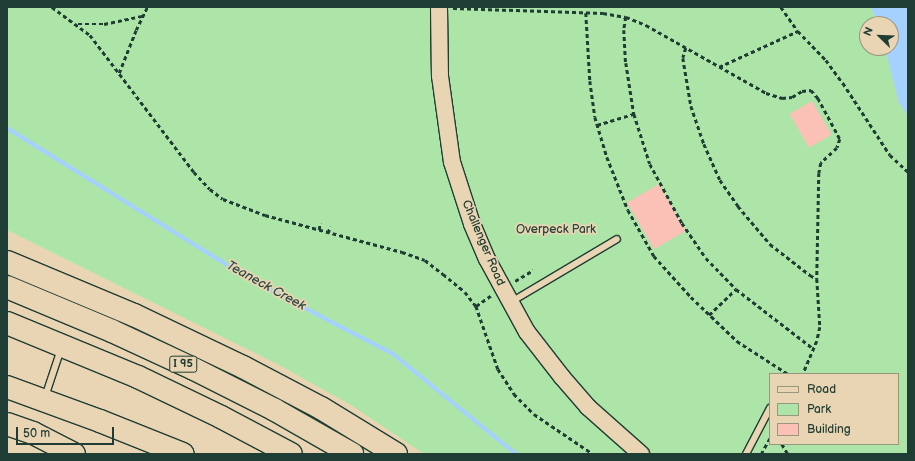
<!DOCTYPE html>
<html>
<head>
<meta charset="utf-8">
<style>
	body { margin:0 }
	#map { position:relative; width:915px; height:461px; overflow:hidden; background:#e9d5b3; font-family:"Balsamiq Sans",sans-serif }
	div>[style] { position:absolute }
	.green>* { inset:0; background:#ade5a8 }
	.water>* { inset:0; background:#a4d1ff }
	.stream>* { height:4px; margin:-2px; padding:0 2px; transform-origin:2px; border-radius:2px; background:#a4d1ff }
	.building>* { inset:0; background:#fbc0b6; transform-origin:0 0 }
	.path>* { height:2.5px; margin-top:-1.25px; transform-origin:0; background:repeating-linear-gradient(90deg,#1f3d34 0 4px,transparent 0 7px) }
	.roads { filter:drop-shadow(1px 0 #1f3d34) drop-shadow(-1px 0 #1f3d34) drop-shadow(0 1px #1f3d34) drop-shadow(0 -1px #1f3d34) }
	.service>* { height:6px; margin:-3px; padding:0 3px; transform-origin:3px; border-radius:3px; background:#e9d5b3 }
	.tertiary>* { height:16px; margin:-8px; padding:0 8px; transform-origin:8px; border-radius:8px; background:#e9d5b3 }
	.motorway>* { height:22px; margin:-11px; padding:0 11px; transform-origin:11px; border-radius:11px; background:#e9d5b3 }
	span { translate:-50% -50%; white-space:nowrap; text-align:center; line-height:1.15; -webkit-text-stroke:3.5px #e9d5b3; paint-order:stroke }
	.shield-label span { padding:1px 3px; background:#e9d5b3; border:1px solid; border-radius:3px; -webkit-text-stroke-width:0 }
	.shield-label { font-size:11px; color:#1f3d34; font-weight:700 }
	.park-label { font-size:12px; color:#26453a }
	.street-label { font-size:12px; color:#1f3d34 }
	.water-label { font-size:13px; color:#2c4c48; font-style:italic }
	.frame { position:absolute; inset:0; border:8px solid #1f3d34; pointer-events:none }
	.legend { position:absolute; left:769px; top:373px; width:130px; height:72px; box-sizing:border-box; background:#e9d5b3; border:1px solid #989880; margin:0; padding:5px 7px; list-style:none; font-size:12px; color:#1f3d34 }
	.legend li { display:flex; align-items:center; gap:8px; height:20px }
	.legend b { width:20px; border:1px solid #989880 }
	.north { position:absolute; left:859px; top:16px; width:40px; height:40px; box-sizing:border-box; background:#e9d5b3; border:1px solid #989880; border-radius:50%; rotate:293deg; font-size:11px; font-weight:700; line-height:16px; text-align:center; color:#1f3d34 }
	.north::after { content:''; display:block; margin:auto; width:14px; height:18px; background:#1f3d34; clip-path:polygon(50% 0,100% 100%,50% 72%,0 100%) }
	.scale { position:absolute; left:16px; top:427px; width:98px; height:18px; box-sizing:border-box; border:2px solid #1f3d34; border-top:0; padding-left:5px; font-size:12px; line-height:14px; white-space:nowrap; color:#1f3d34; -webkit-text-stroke:3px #e9d5b3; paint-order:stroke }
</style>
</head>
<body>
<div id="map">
	<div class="green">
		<div style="clip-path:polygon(evenodd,7px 7px,871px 7px,878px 24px,867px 24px,867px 48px,885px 48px,899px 103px,908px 116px,908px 454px,424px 454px,351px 405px,279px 365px,7px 230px,7px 7px,770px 374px,898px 374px,898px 444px,770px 444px,770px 374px)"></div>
	</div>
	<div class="water">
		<div style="clip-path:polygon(871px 7px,908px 7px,908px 116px,899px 103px,885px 48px,891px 48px,891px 24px,878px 24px)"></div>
	</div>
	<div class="stream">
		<div style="left:7px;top:128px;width:287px;rotate:31.9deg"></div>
		<div style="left:251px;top:280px;width:160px;rotate:27.5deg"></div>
		<div style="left:393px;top:354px;width:159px;rotate:39.1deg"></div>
	</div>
	<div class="building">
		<div style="left:812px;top:101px;width:39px;height:26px;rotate:60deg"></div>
		<div style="left:659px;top:184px;width:54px;height:37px;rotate:60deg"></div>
	</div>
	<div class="path">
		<div style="left:52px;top:7px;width:47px;rotate:36.4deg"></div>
		<div style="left:90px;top:35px;width:172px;rotate:52.8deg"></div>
		<div style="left:194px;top:172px;width:23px;rotate:47deg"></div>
		<div style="left:210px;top:189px;width:16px;rotate:38deg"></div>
		<div style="left:223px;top:199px;width:45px;rotate:20.9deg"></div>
		<div style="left:265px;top:215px;width:142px;rotate:15.1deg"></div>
		<div style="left:402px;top:252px;width:24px;rotate:19deg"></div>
		<div style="left:425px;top:260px;width:23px;rotate:38deg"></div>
		<div style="left:443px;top:274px;width:28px;rotate:39deg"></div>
		<div style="left:465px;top:292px;width:18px;rotate:52deg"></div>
		<div style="left:476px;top:306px;width:67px;rotate:70.8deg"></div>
		<div style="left:498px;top:369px;width:30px;rotate:57deg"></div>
		<div style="left:514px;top:394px;width:28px;rotate:45deg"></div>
		<div style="left:534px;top:414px;width:71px;rotate:34.1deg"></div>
		<div style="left:781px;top:7px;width:29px;rotate:55deg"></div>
		<div style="left:798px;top:31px;width:40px;rotate:46deg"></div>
		<div style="left:826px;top:60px;width:29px;rotate:54deg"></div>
		<div style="left:843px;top:83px;width:86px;rotate:56.9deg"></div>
		<div style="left:890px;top:155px;width:25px;rotate:43deg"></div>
		<div style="left:453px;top:8px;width:150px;rotate:1.9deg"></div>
		<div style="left:603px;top:13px;width:23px;rotate:10deg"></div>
		<div style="left:626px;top:17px;width:22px;rotate:22deg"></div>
		<div style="left:646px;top:25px;width:138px;rotate:29.5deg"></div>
		<div style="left:766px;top:93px;width:17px;rotate:17deg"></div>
		<div style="left:782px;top:98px;width:10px;rotate:-6deg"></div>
		<div style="left:792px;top:97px;width:12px;rotate:-31deg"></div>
		<div style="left:802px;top:91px;width:9px;rotate:-6deg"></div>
		<div style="left:811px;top:90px;width:11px;rotate:49deg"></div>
		<div style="left:818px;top:98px;width:47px;rotate:61.8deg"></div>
		<div style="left:840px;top:139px;width:9px;rotate:108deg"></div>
		<div style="left:837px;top:148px;width:22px;rotate:137deg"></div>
		<div style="left:821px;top:163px;width:10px;rotate:101deg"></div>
		<div style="left:819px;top:173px;width:106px;rotate:91.1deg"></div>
		<div style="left:817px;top:279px;width:48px;rotate:86.4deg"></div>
		<div style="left:820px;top:327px;width:14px;rotate:102deg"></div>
		<div style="left:817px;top:341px;width:36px;rotate:113deg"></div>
		<div style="left:586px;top:13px;width:68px;rotate:86.6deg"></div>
		<div style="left:590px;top:81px;width:36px;rotate:82deg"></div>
		<div style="left:595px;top:117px;width:42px;rotate:73.3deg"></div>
		<div style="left:607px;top:157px;width:57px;rotate:68.4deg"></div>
		<div style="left:628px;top:210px;width:53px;rotate:60.5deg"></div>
		<div style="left:654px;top:256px;width:55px;rotate:47.9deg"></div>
		<div style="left:691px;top:297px;width:64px;rotate:43.7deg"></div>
		<div style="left:737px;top:341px;width:61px;rotate:32.9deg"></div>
		<div style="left:626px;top:17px;width:13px;rotate:99deg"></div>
		<div style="left:624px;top:30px;width:33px;rotate:87deg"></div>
		<div style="left:626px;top:63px;width:52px;rotate:81.1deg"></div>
		<div style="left:634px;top:114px;width:52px;rotate:72.3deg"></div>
		<div style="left:650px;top:164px;width:67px;rotate:61.5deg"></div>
		<div style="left:682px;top:223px;width:42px;rotate:55.6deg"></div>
		<div style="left:706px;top:258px;width:43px;rotate:45.9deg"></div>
		<div style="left:736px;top:289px;width:98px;rotate:37.6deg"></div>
		<div style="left:78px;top:24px;width:26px"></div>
		<div style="left:104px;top:24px;width:39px;rotate:-12deg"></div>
		<div style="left:686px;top:48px;width:10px;rotate:107deg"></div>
		<div style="left:683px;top:58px;width:49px;rotate:80.5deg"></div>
		<div style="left:691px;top:106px;width:40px;rotate:71.1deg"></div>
		<div style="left:704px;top:144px;width:39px;rotate:66deg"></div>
		<div style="left:720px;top:180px;width:32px;rotate:55deg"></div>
		<div style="left:738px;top:206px;width:50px;rotate:49.9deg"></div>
		<div style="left:770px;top:244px;width:51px;rotate:37.8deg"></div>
		<div style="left:810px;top:275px;width:8px;rotate:30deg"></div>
		<div style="left:719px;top:67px;width:87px;rotate:-24.5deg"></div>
		<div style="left:119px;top:73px;width:46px;rotate:-68.4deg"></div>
		<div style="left:136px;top:30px;width:25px;rotate:-64deg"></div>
		<div style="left:597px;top:125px;width:39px;rotate:-17deg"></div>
		<div style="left:319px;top:230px;width:7px;rotate:-82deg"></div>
		<div style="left:328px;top:233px;width:7px;rotate:-74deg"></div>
		<div style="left:515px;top:281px;width:21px;rotate:-31deg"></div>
		<div style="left:476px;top:306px;width:19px;rotate:-35deg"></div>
		<div style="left:709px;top:315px;width:37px;rotate:-44deg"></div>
		<div style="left:782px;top:444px;width:12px;rotate:59deg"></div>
		<div style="left:761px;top:454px;width:18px;rotate:-61deg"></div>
	</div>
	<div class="roads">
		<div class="service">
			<div style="left:511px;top:302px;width:123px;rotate:-30.7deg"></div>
			<div style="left:45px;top:397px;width:51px;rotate:-71.6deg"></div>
			<div style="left:746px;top:454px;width:52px;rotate:-62.4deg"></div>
		</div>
		<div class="tertiary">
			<div style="left:439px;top:7px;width:69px;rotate:89.2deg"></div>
			<div style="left:440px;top:76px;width:87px;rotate:82.1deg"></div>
			<div style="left:452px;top:162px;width:65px;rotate:72.1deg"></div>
			<div style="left:472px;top:224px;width:38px;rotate:67deg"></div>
			<div style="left:487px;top:259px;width:83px;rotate:61.3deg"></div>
			<div style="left:527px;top:332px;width:57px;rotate:52.1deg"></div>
			<div style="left:562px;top:377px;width:40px;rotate:49deg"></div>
			<div style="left:588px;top:407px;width:71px;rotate:41.6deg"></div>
		</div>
		<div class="motorway">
			<div style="left:7px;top:262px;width:138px;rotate:22.7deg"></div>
			<div style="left:134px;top:315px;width:121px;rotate:25.5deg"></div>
			<div style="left:243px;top:367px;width:88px;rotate:27.7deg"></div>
			<div style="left:321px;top:408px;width:88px;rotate:31.5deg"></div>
			<div style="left:7px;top:287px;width:114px;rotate:22.7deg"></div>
			<div style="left:112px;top:331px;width:90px;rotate:24.9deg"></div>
			<div style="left:194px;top:369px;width:91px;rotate:26.8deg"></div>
			<div style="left:275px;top:410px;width:89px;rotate:29.7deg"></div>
			<div style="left:7px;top:323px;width:142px;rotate:22.4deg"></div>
			<div style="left:138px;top:377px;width:92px;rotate:25.7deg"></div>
			<div style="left:221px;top:417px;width:79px;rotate:27.9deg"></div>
			<div style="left:7px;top:387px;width:99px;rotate:20.1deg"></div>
			<div style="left:100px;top:421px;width:89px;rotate:21.7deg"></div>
			<div style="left:7px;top:424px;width:28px;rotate:19deg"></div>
			<div style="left:33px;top:433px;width:46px;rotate:27.1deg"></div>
		</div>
	</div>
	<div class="shield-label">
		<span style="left:183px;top:364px">I 95</span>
	</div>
	<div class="park-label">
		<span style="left:556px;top:230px">Overpeck Park</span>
	</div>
	<div class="street-label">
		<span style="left:483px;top:243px;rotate:67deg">Challenger Road</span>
	</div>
	<div class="water-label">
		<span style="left:266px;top:286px;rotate:29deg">Teaneck Creek</span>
	</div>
	<div class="frame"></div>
	<ul class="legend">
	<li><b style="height:5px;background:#e9d5b3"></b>Road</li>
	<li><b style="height:11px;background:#ade5a8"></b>Park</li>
	<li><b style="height:11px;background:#fbc0b6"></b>Building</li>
	</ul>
	<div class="north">N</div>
	<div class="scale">50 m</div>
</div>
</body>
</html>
